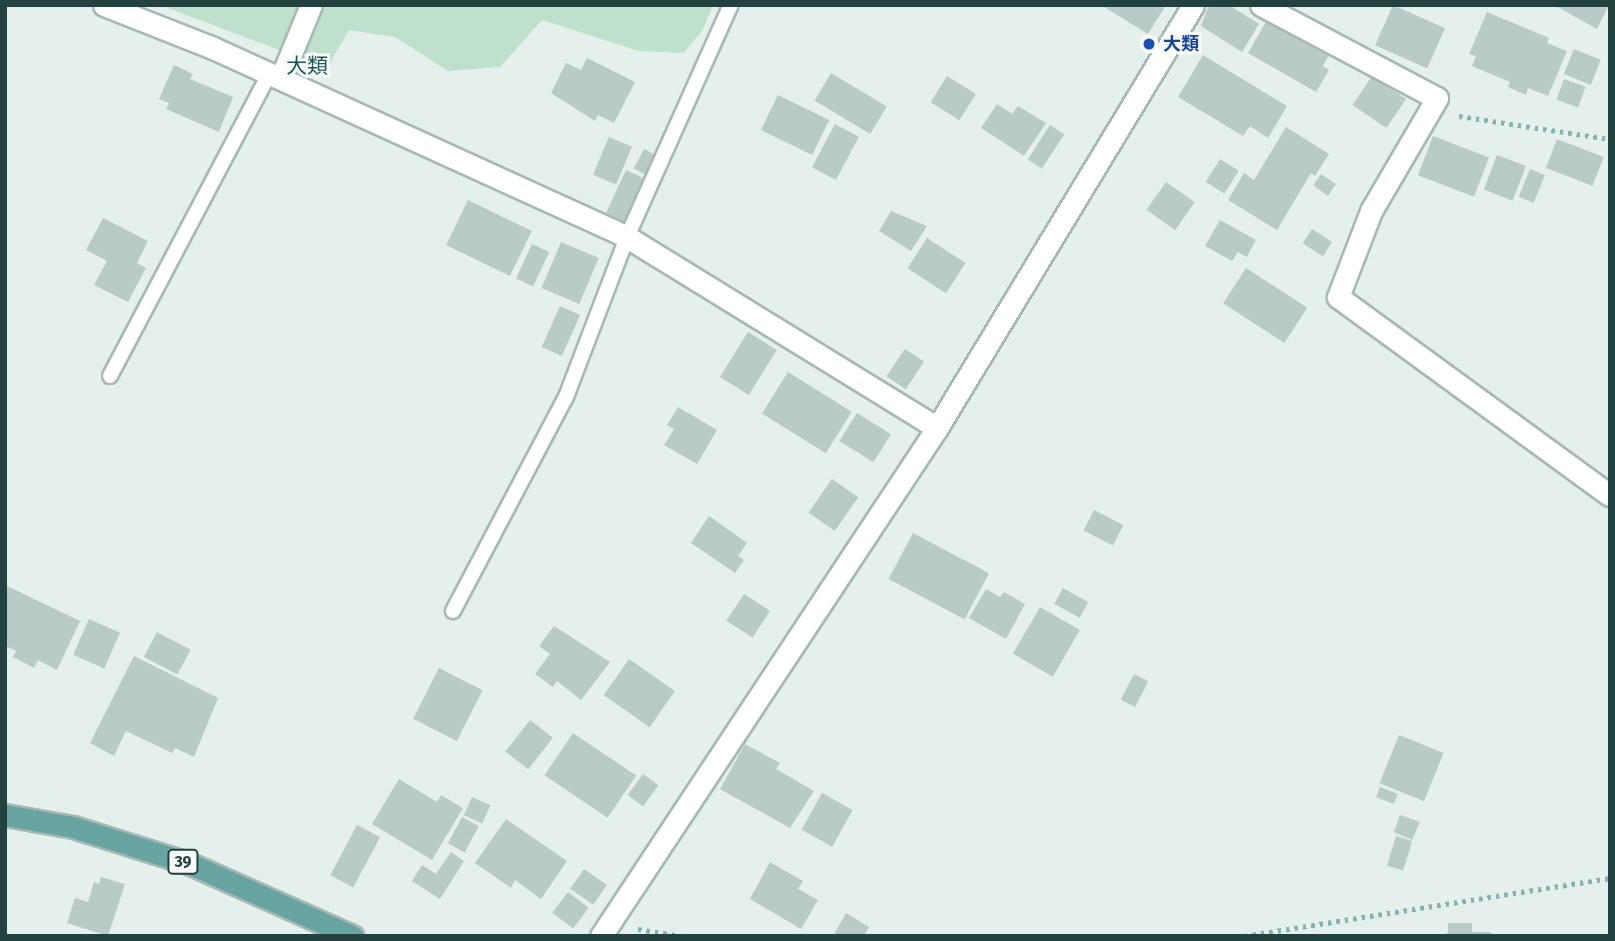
<!DOCTYPE html>
<html>
<head>
<meta charset="utf-8">
<style>
	body { margin:0 }
	#map { position:relative; width:1615px; height:941px; overflow:hidden; background:#e5efec; font-family:"Fira Sans","Noto Sans JP",sans-serif }
	div>[style] { position:absolute }
	.green>* { inset:0; background:#bee0cd }
	.building>* { inset:0; background:#bacac6; transform-origin:0 0 }
	.path>* { height:4.5px; margin-top:-2.25px; transform-origin:0; background:repeating-linear-gradient(90deg,#85b3ad 0 3.5px,transparent 0 8.5px) }
	.roads { filter:drop-shadow(2px 0 #a7b8b5) drop-shadow(-2px 0 #a7b8b5) drop-shadow(0 2px #a7b8b5) drop-shadow(0 -2px #a7b8b5) }
	.lane>* { height:14px; margin:-7px; padding:0 7px; transform-origin:7px; border-radius:7px; background:#fff }
	.street>* { height:21px; margin:-10.5px; padding:0 10.5px; transform-origin:10.5px; border-radius:10.5px; background:#fff }
	.primary>* { height:21px; margin:-10.5px; padding:0 10.5px; transform-origin:10.5px; border-radius:10.5px; background:#68a5a1 }
	.dots>* { width:19px; height:19px; translate:-50% -50%; box-sizing:border-box; border:4px solid #f6fbf9; border-radius:50% }
	span { translate:-50% -50%; white-space:nowrap; text-align:center; line-height:1.15; -webkit-text-stroke:6px #f6fbf9; paint-order:stroke }
	.shield-label span { padding:2px 5px; background:#f6fbf9; border:2px solid; border-radius:5px; -webkit-text-stroke-width:0 }
	.shield-label { font-size:16px; color:#23423f; font-weight:700 }
	.transit-label { font-size:18px; color:#164399; font-weight:700 }
	.left { translate:0 -50%; text-align:left }
	.quarter-label { font-size:21px; color:#1e5552 }
	.frame { position:absolute; inset:0; border:7px solid #23423f; pointer-events:none }
</style>
</head>
<body>
<div id="map">
	<div class="green">
		<div style="clip-path:polygon(160px 5px,713px 5px,703px 29px,684px 53px,639px 51px,542px 20px,500px 67px,448px 71px,395px 37px,349px 30px,327px 68px)"></div>
	</div>
	<div class="building">
		<div style="clip-path:polygon(1101px 5px,1166px 5px,1148px 34px)"></div>
		<div style="clip-path:polygon(1209px 5px,1229px 5px,1259px 24px,1242px 52px,1201px 26px)"></div>
		<div style="left:1393px;top:5px;width:57px;height:44px;rotate:24deg"></div>
		<div style="clip-path:polygon(1554px 5px,1609px 5px,1597px 29px)"></div>
		<div style="clip-path:polygon(1487px 12px,1549px 38px,1547px 43px,1567px 51px,1548px 96px,1528px 88px,1526px 95px,1508px 87px,1510px 82px,1472px 66px,1476px 56px,1469px 54px)"></div>
		<div style="clip-path:polygon(1267px 20px,1329px 55px,1323px 66px,1329px 70px,1316px 92px,1248px 53px)"></div>
		<div style="left:1574px;top:49px;width:29px;height:27px;rotate:22deg"></div>
		<div style="clip-path:polygon(1203px 55px,1287px 106px,1268px 138px,1250px 126px,1243px 136px,1178px 97px)"></div>
		<div style="clip-path:polygon(587px 58px,635px 82px,614px 123px,598px 115px,595px 121px,551px 93px,566px 63px,581px 70px)"></div>
		<div style="clip-path:polygon(174px 65px,193px 74px,190px 79px,233px 97px,219px 132px,166px 109px,169px 103px,159px 99px)"></div>
		<div style="left:831px;top:73px;width:65px;height:32px;rotate:31deg"></div>
		<div style="left:947px;top:76px;width:34px;height:31px;rotate:32deg"></div>
		<div style="left:1372px;top:76px;width:41px;height:35px;rotate:34deg"></div>
		<div style="left:1564px;top:79px;width:23px;height:22px;rotate:20deg"></div>
		<div style="left:778px;top:95px;width:57px;height:39px;rotate:26deg"></div>
		<div style="clip-path:polygon(997px 104px,1012px 114px,1018px 106px,1046px 123px,1024px 156px,981px 128px)"></div>
		<div style="left:835px;top:124px;width:27px;height:49px;rotate:28deg"></div>
		<div style="left:1050px;top:125px;width:17px;height:41px;rotate:33deg"></div>
		<div style="clip-path:polygon(1286px 127px,1329px 154px,1315px 176px,1311px 173px,1277px 230px,1228px 200px,1244px 173px,1254px 180px)"></div>
		<div style="left:1433px;top:136px;width:60px;height:42px;rotate:21deg"></div>
		<div style="left:609px;top:137px;width:25px;height:41px;rotate:23deg"></div>
		<div style="left:1557px;top:139px;width:50px;height:31px;rotate:21deg"></div>
		<div style="left:644px;top:149px;width:15px;height:22px;rotate:28deg"></div>
		<div style="left:1497px;top:155px;width:31px;height:37px;rotate:21deg"></div>
		<div style="left:1220px;top:159px;width:22px;height:27px;rotate:32deg"></div>
		<div style="left:1530px;top:169px;width:16px;height:30px;rotate:22deg"></div>
		<div style="left:626px;top:170px;width:21px;height:49px;rotate:25deg"></div>
		<div style="left:1321px;top:174px;width:18px;height:14px;rotate:34deg"></div>
		<div style="left:1166px;top:182px;width:35px;height:34px;rotate:35deg"></div>
		<div style="left:468px;top:200px;width:71px;height:50px;rotate:26deg"></div>
		<div style="clip-path:polygon(891px 211px,927px 226px,911px 251px,879px 231px)"></div>
		<div style="clip-path:polygon(103px 218px,148px 241px,137px 263px,146px 268px,128px 302px,94px 285px,107px 261px,86px 250px)"></div>
		<div style="clip-path:polygon(1220px 220px,1256px 240px,1247px 257px,1238px 252px,1232px 261px,1205px 246px)"></div>
		<div style="left:1312px;top:229px;width:24px;height:17px;rotate:33deg"></div>
		<div style="left:927px;top:238px;width:46px;height:36px;rotate:33deg"></div>
		<div style="left:561px;top:242px;width:41px;height:50px;rotate:23deg"></div>
		<div style="left:532px;top:244px;width:19px;height:38px;rotate:25deg"></div>
		<div style="left:1246px;top:268px;width:73px;height:42px;rotate:33deg"></div>
		<div style="left:560px;top:306px;width:22px;height:45px;rotate:24deg"></div>
		<div style="left:748px;top:332px;width:34px;height:53px;rotate:32deg"></div>
		<div style="left:905px;top:349px;width:23px;height:33px;rotate:34deg"></div>
		<div style="left:788px;top:372px;width:75px;height:49px;rotate:32deg"></div>
		<div style="clip-path:polygon(678px 407px,717px 430px,697px 464px,664px 445px,674px 429px,667px 425px)"></div>
		<div style="left:857px;top:413px;width:40px;height:33px;rotate:32deg"></div>
		<div style="left:832px;top:479px;width:32px;height:41px;rotate:35deg"></div>
		<div style="left:1094px;top:510px;width:33px;height:23px;rotate:27deg"></div>
		<div style="clip-path:polygon(709px 516px,747px 543px,738px 556px,744px 560px,735px 573px,691px 543px)"></div>
		<div style="left:913px;top:533px;width:86px;height:52px;rotate:28deg"></div>
		<div style="clip-path:polygon(5px 585px,80px 621px,57px 670px,38px 660px,34px 668px,13px 657px,16px 651px,5px 646px)"></div>
		<div style="left:1063px;top:588px;width:29px;height:18px;rotate:29deg"></div>
		<div style="clip-path:polygon(986px 589px,1000px 597px,1004px 592px,1025px 604px,1006px 639px,969px 618px)"></div>
		<div style="left:744px;top:594px;width:31px;height:32px;rotate:33deg"></div>
		<div style="left:1040px;top:607px;width:46px;height:54px;rotate:30deg"></div>
		<div style="left:89px;top:619px;width:34px;height:39px;rotate:24deg"></div>
		<div style="clip-path:polygon(554px 626px,610px 662px,581px 700px,557px 681px,553px 687px,535px 674px,550px 654px,539px 646px)"></div>
		<div style="left:157px;top:632px;width:38px;height:28px;rotate:28deg"></div>
		<div style="clip-path:polygon(134px 656px,218px 698px,194px 757px,175px 748px,172px 753px,126px 731px,114px 756px,90px 743px)"></div>
		<div style="left:629px;top:659px;width:56px;height:44px;rotate:35deg"></div>
		<div style="left:439px;top:668px;width:49px;height:57px;rotate:27deg"></div>
		<div style="left:1134px;top:674px;width:16px;height:29px;rotate:27deg"></div>
		<div style="left:530px;top:720px;width:29px;height:40px;rotate:38deg"></div>
		<div style="left:573px;top:733px;width:76px;height:51px;rotate:34deg"></div>
		<div style="left:1399px;top:735px;width:48px;height:52px;rotate:22deg"></div>
		<div style="clip-path:polygon(745px 744px,780px 763px,776px 769px,814px 791px,790px 828px,720px 789px)"></div>
		<div style="left:643px;top:774px;width:19px;height:26px;rotate:36deg"></div>
		<div style="clip-path:polygon(399px 779px,437px 802px,441px 795px,463px 808px,432px 860px,372px 824px)"></div>
		<div style="left:1380px;top:787px;width:19px;height:11px;rotate:21deg"></div>
		<div style="left:822px;top:793px;width:35px;height:42px;rotate:29deg"></div>
		<div style="left:472px;top:797px;width:20px;height:20px;rotate:24deg"></div>
		<div style="clip-path:polygon(1400px 815px,1420px 822px,1412px 840px,1394px 832px)"></div>
		<div style="left:462px;top:817px;width:19px;height:30px;rotate:28deg"></div>
		<div style="clip-path:polygon(506px 819px,567px 861px,541px 899px,515px 880px,511px 888px,475px 863px)"></div>
		<div style="left:357px;top:825px;width:26px;height:57px;rotate:28deg"></div>
		<div style="left:1396px;top:836px;width:17px;height:31px;rotate:17deg"></div>
		<div style="clip-path:polygon(451px 852px,464px 861px,440px 899px,412px 881px,422px 865px,436px 874px)"></div>
		<div style="clip-path:polygon(770px 862px,803px 881px,798px 889px,818px 900px,801px 929px,750px 899px)"></div>
		<div style="left:584px;top:869px;width:28px;height:24px;rotate:35deg"></div>
		<div style="clip-path:polygon(101px 877px,125px 884px,108px 936px,67px 923px,75px 898px,88px 902px,94px 882px,99px 884px)"></div>
		<div style="left:568px;top:892px;width:26px;height:26px;rotate:37deg"></div>
		<div style="clip-path:polygon(846px 913px,869px 927px,864px 936px,833px 936px)"></div>
		<div style="clip-path:polygon(1448px 923px,1472px 923px,1472px 932px,1491px 932px,1491px 936px,1438px 936px,1448px 933px)"></div>
	</div>
	<div class="path">
		<div style="left:1459px;top:116px;width:153px;rotate:8.7deg"></div>
		<div style="left:638px;top:929px;width:44px;rotate:9.2deg"></div>
		<div style="left:1244px;top:936px;width:371px;rotate:-9deg"></div>
	</div>
	<div class="roads">
		<div class="lane">
			<div style="left:110px;top:376px;width:343px;rotate:-62.2deg"></div>
			<div style="left:453px;top:611px;width:242px;rotate:-62.2deg"></div>
			<div style="left:566px;top:397px;width:171px;rotate:-69.1deg"></div>
			<div style="left:627px;top:237px;width:254px;rotate:-65.9deg"></div>
		</div>
		<div class="street">
			<div style="left:104px;top:5px;width:117px;rotate:21.5deg"></div>
			<div style="left:213px;top:48px;width:455px;rotate:24.5deg"></div>
			<div style="left:627px;top:237px;width:364px;rotate:31.6deg"></div>
			<div style="left:1261px;top:5px;width:199px;rotate:27.9deg"></div>
			<div style="left:1437px;top:98px;width:131px;rotate:120.3deg"></div>
			<div style="left:1371px;top:211px;width:92px;rotate:111deg"></div>
			<div style="left:1338px;top:297px;width:336px;rotate:36.1deg"></div>
			<div style="left:281px;top:78px;width:79px;rotate:-67.7deg"></div>
			<div style="left:601px;top:936px;width:609px;rotate:-56.52deg"></div>
			<div style="left:937px;top:428px;width:494px;rotate:-58.8deg"></div>
		</div>
		<div class="primary">
			<div style="left:5px;top:815px;width:69px;rotate:10deg"></div>
			<div style="left:73px;top:827px;width:121px;rotate:17.4deg"></div>
			<div style="left:188px;top:863px;width:180px;rotate:24deg"></div>
		</div>
	</div>
	<div class="dots">
		<div style="left:1149px;top:44px;background:#1a4fb4"></div>
	</div>
	<div class="shield-label">
		<span style="left:183px;top:862px">39</span>
	</div>
	<div class="transit-label">
		<span class="left" style="left:1163px;top:44px">大類</span>
	</div>
	<div class="quarter-label">
		<span style="left:307px;top:66px">大類</span>
	</div>
	<div class="frame"></div>
</div>
</body>
</html>
